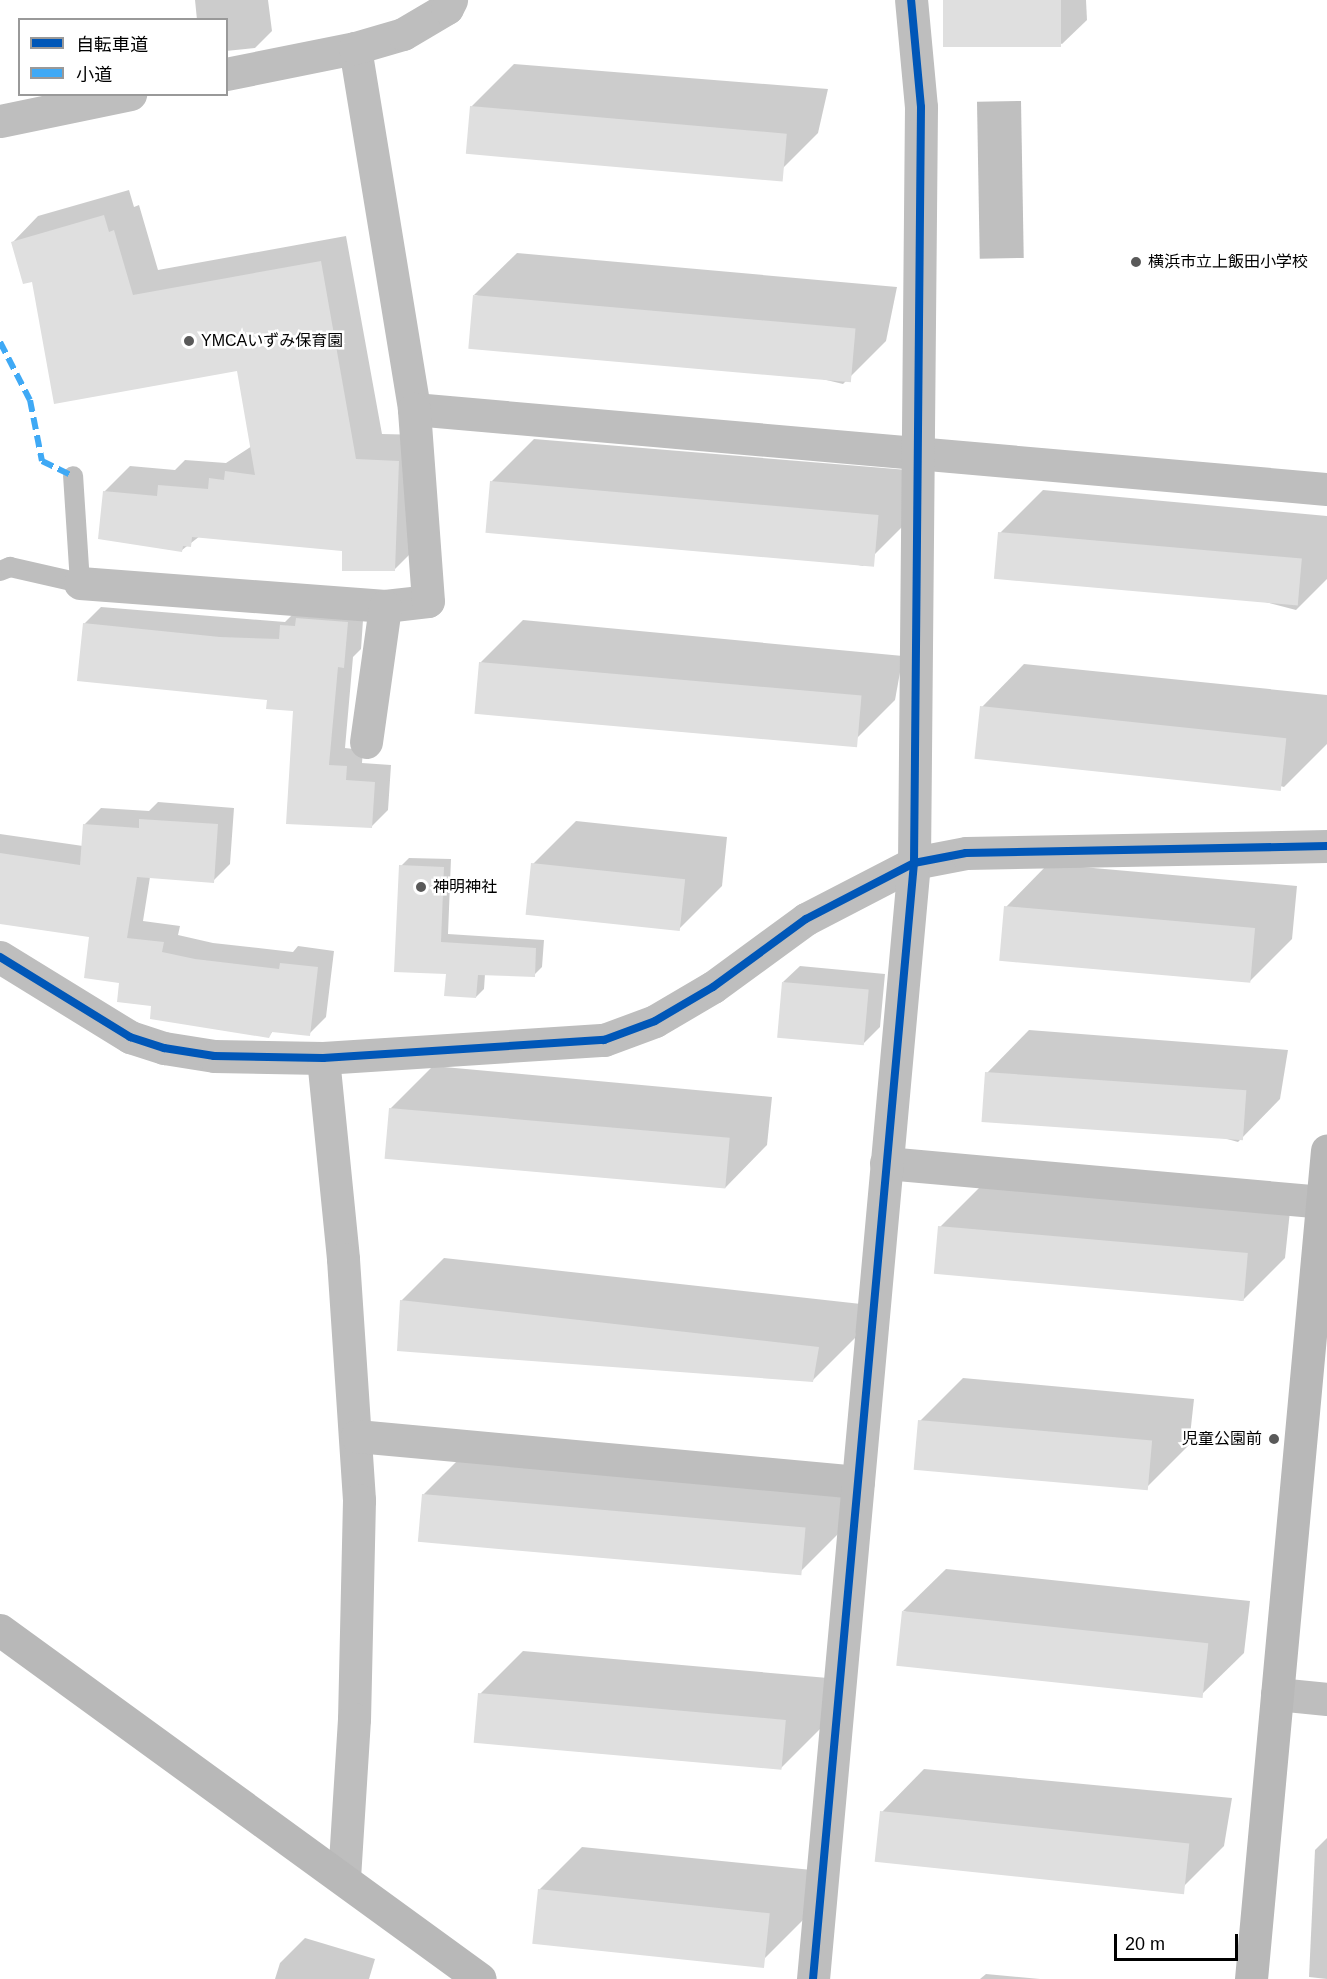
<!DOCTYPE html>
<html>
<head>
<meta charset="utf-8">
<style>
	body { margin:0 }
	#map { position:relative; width:1327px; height:1979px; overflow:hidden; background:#fff; font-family:Helvetica,"Noto Sans JP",sans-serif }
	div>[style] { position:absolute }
	.water>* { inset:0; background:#bfbfbf; transform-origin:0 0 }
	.shadow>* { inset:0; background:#0003 }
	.building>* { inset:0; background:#dfdfdf; transform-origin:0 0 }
	.lane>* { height:20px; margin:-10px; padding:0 10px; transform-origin:10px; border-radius:10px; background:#bebebe }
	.street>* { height:33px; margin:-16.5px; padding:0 16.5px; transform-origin:16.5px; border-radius:16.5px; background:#bebebe }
	.secondary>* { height:33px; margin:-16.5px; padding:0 16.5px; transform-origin:16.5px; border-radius:16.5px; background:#b8b8b8 }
	.quiet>* { height:6px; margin-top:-3px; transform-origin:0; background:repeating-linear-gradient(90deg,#3fa9f5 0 12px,transparent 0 18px) }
	.cycleway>* { height:8px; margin:-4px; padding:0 4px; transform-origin:4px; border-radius:4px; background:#0057b8 }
	.dots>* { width:16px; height:16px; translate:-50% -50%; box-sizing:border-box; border:3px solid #fff; border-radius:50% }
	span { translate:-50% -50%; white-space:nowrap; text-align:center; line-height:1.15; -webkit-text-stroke:5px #fff; paint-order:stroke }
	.poi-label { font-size:16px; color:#000 }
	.left { translate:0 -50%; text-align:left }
	.right { translate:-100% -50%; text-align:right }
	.legend { position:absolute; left:18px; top:18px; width:210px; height:78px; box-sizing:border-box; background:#fff; border:2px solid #999; margin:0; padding:8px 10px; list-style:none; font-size:18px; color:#000 }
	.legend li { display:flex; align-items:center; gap:12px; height:30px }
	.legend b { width:30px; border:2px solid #999 }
	.scale { position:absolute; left:1114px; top:1934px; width:124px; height:27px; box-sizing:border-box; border:3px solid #000; border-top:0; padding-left:8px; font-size:18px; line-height:21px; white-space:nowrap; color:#000; -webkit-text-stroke:4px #fff; paint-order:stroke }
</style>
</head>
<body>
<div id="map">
	<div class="water">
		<div style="left:1021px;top:101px;width:157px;height:44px;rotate:89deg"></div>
	</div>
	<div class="shadow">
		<div style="clip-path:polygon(195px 0,268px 0,272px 31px,255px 48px,226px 51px,226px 20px,197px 20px)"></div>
		<div style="clip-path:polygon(945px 0,1086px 0,1087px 20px,1062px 44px)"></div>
		<div style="clip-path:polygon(514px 64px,828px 89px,818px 133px,775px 176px,471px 107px)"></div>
		<div style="clip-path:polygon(129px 190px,134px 207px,139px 205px,158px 270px,346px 236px,382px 434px,424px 435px,421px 543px,395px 569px,344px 550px,200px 536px,182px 550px,104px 492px,130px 466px,175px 470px,185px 460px,226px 463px,252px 446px,238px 369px,33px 280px,13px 242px,38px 216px)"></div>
		<div style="clip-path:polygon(517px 253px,897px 287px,886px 341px,843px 384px,474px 295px)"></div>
		<div style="clip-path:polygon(534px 439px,920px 471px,906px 523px,863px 566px,491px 482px)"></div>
		<div style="clip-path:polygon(1043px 490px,1327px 516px,1327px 579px,1296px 610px,1000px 533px)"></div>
		<div style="clip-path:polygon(364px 606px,361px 649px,353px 657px,345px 748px,363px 750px,362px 763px,391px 765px,388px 810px,371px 827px,288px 823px,295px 710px,84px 624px,101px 607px,285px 622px,298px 609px)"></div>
		<div style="clip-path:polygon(523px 620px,903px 656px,895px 700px,852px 743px,480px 663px)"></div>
		<div style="clip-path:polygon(1024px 664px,1327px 695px,1327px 744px,1284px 787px,982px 707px)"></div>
		<div style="clip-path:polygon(158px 802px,234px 808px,230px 864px,213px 881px,150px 877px,143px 921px,180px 926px,178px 935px,213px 943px,293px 952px,298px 946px,334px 951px,326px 1017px,309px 1034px,274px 1030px,268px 1037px,153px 1004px,121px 981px,91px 936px,0 923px,0 834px,83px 846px,84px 825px,101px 808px,149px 811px)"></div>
		<div style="clip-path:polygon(576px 821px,727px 837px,722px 886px,679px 929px,533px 864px)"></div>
		<div style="clip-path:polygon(409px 858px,451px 859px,448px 934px,544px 940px,542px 967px,534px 975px,485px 974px,484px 989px,476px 997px,448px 972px,401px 866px)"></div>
		<div style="clip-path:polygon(1048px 864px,1297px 886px,1292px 939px,1249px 982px,1006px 907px)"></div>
		<div style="clip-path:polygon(800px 966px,885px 974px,880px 1027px,863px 1044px,783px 982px)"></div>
		<div style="clip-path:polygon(1029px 1030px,1288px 1050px,1280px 1099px,1238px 1142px,987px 1073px)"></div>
		<div style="clip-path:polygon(433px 1066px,772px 1097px,767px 1145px,725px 1188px,390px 1109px)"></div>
		<div style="clip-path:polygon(983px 1184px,1290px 1211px,1285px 1258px,1242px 1301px,940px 1227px)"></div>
		<div style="clip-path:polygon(444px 1258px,861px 1304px,855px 1338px,812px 1381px,401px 1301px)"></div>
		<div style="clip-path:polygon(963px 1378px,1194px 1399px,1189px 1445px,1146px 1488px,920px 1421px)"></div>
		<div style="clip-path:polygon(466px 1452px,847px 1488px,843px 1529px,800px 1572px,423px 1495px)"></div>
		<div style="clip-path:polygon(946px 1569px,1250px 1601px,1244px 1653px,1201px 1695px,903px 1611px)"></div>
		<div style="clip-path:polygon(523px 1651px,828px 1678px,824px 1725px,781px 1768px,480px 1694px)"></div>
		<div style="clip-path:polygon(924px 1769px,1232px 1798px,1224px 1846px,1181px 1889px,882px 1812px)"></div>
		<div style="clip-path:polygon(1327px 1838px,1327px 1979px,1309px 1977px,1315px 1850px)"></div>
		<div style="clip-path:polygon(582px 1847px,812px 1870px,805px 1918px,762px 1961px,539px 1890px)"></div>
		<div style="clip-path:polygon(305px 1938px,375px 1959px,369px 1979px,275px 1979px,280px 1963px)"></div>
		<div style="clip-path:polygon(986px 1974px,1040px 1979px,980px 1979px)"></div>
	</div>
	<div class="building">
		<div style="left:943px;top:0;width:118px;height:47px"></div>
		<div style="left:470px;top:106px;width:318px;height:48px;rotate:5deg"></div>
		<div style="clip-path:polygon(104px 215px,109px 232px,114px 230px,133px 295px,321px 261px,356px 459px,399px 461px,395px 571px,342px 571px,342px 551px,192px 537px,191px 547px,183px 546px,182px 552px,98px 539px,103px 491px,157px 496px,158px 485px,208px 489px,209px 478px,224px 480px,225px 471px,255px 475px,237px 371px,54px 404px,32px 282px,23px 284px,11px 242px)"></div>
		<div style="left:473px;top:295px;width:384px;height:54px;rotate:5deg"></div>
		<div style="left:490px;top:481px;width:390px;height:52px;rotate:5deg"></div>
		<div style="left:998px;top:532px;width:305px;height:47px;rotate:5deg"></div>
		<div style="clip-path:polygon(296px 618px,348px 622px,344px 668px,338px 667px,329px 765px,347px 766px,346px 780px,375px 782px,372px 828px,286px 824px,293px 711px,266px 709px,267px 700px,77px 681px,83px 623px,220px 637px,279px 639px,280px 625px,295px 626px)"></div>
		<div style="left:479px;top:662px;width:384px;height:52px;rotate:5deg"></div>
		<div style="left:980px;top:706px;width:308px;height:53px;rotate:6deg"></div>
		<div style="clip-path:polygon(139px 819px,218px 824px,214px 883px,137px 877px,127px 938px,164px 942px,162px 952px,195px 959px,279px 969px,280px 963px,318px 967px,310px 1036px,272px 1032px,269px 1038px,150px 1019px,151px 1006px,117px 1002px,119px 983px,84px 978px,89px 937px,0 924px,0 853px,80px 865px,83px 824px,139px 828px)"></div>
		<div style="left:531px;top:863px;width:155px;height:52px;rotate:6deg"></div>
		<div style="clip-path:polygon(399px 865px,444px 867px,441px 942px,536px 948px,535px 977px,478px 975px,476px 998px,444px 996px,446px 974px,394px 972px)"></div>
		<div style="left:1004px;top:906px;width:252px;height:55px;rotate:5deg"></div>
		<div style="left:782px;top:982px;width:87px;height:56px;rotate:5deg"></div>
		<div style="left:985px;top:1072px;width:262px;height:50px;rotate:4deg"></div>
		<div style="left:389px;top:1108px;width:342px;height:51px;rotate:5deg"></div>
		<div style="left:938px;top:1226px;width:311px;height:48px;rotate:5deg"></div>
		<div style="clip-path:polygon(400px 1300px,819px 1347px,813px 1382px,397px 1351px)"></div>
		<div style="left:918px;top:1420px;width:235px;height:50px;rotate:5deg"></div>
		<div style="left:422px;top:1494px;width:385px;height:48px;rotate:5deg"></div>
		<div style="left:902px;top:1611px;width:308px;height:55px;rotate:6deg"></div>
		<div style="left:478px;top:1693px;width:309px;height:50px;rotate:5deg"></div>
		<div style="left:880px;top:1811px;width:311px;height:51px;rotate:6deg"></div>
		<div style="left:538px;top:1889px;width:233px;height:55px;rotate:6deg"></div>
	</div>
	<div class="lane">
		<div style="left:0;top:571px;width:11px;rotate:-22deg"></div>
		<div style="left:10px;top:567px;width:72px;rotate:12.9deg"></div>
		<div style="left:80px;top:583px;width:107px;rotate:-93.7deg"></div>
	</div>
	<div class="street">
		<div style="left:355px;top:48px;width:366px;rotate:80.7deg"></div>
		<div style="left:414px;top:409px;width:916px;rotate:5.01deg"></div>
		<div style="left:226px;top:74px;width:132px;rotate:-11.4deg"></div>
		<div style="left:355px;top:48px;width:50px;rotate:-16.3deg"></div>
		<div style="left:403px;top:34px;width:51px;rotate:-30.6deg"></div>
		<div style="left:447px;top:8px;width:9px;rotate:-63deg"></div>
		<div style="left:0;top:121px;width:133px;rotate:-11.7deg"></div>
		<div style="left:80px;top:583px;width:306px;rotate:4.3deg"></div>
		<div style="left:385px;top:606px;width:43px;rotate:-6.6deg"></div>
		<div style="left:428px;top:601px;width:193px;rotate:-94.2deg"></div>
		<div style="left:366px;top:742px;width:137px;rotate:-82deg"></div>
		<div style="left:0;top:957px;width:153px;rotate:31.6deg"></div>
		<div style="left:130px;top:1037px;width:36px;rotate:18deg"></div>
		<div style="left:164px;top:1048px;width:51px;rotate:9.1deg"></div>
		<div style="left:214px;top:1056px;width:109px;rotate:1.1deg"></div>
		<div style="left:323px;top:1058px;width:282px;rotate:-3.7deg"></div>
		<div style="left:604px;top:1040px;width:54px;rotate:-20.4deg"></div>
		<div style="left:655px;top:1021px;width:67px;rotate:-30.4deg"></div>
		<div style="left:713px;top:987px;width:115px;rotate:-36.2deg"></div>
		<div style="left:806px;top:919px;width:122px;rotate:-27.4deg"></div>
		<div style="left:914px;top:863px;width:53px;rotate:-10.9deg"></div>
		<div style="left:966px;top:853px;width:361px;rotate:-1.1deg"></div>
		<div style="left:323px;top:1058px;width:202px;rotate:84.3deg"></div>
		<div style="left:343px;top:1259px;width:242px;rotate:86.2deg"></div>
		<div style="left:359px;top:1500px;width:219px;rotate:91.3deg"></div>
		<div style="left:354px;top:1719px;width:160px;rotate:93.6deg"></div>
		<div style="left:886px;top:1163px;width:438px;rotate:5.1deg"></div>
		<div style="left:357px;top:1436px;width:503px;rotate:5.25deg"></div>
		<div style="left:1277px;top:1694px;width:50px;rotate:5.7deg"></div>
		<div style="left:813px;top:1979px;width:1121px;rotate:-84.83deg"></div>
		<div style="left:914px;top:863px;width:756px;rotate:-89.47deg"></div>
		<div style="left:921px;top:107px;width:107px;rotate:-95.3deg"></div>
	</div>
	<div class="secondary">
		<div style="left:0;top:1630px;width:593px;rotate:36.02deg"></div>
		<div style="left:1251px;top:1979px;width:832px;rotate:-84.76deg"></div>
	</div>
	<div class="quiet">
		<div style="left:0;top:342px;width:65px;rotate:62.7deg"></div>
		<div style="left:30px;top:400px;width:62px;rotate:78.9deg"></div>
		<div style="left:42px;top:461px;width:34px;rotate:26deg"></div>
	</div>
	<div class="cycleway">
		<div style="left:0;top:957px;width:153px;rotate:31.6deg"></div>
		<div style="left:130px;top:1037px;width:36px;rotate:18deg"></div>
		<div style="left:164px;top:1048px;width:51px;rotate:9.1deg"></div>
		<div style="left:214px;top:1056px;width:109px;rotate:1.1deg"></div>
		<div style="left:323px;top:1058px;width:282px;rotate:-3.7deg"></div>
		<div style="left:604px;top:1040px;width:54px;rotate:-20.4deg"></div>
		<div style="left:655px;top:1021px;width:67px;rotate:-30.4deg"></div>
		<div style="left:713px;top:987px;width:115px;rotate:-36.2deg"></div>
		<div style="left:806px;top:919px;width:122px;rotate:-27.4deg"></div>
		<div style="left:914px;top:863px;width:53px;rotate:-10.9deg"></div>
		<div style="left:966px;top:853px;width:361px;rotate:-1.1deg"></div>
		<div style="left:813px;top:1979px;width:1121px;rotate:-84.83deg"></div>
		<div style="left:914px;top:863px;width:756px;rotate:-89.47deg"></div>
		<div style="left:921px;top:107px;width:107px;rotate:-95.3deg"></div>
	</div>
	<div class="dots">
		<div style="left:1136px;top:262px;background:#595959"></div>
		<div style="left:189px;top:341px;background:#595959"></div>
		<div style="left:421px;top:887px;background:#595959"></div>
		<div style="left:1274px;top:1439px;background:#595959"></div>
	</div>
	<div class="poi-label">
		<span class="left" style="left:1148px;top:262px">横浜市立上飯田小学校</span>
		<span class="left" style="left:201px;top:341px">YMCAいずみ保育園</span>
		<span class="left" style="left:433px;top:887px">神明神社</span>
		<span class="right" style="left:1262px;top:1439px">児童公園前</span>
	</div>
	<ul class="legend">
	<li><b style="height:8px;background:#0057b8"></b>自転車道</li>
	<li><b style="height:8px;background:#3fa9f5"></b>小道</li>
	</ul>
	<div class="scale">20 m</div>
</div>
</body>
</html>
